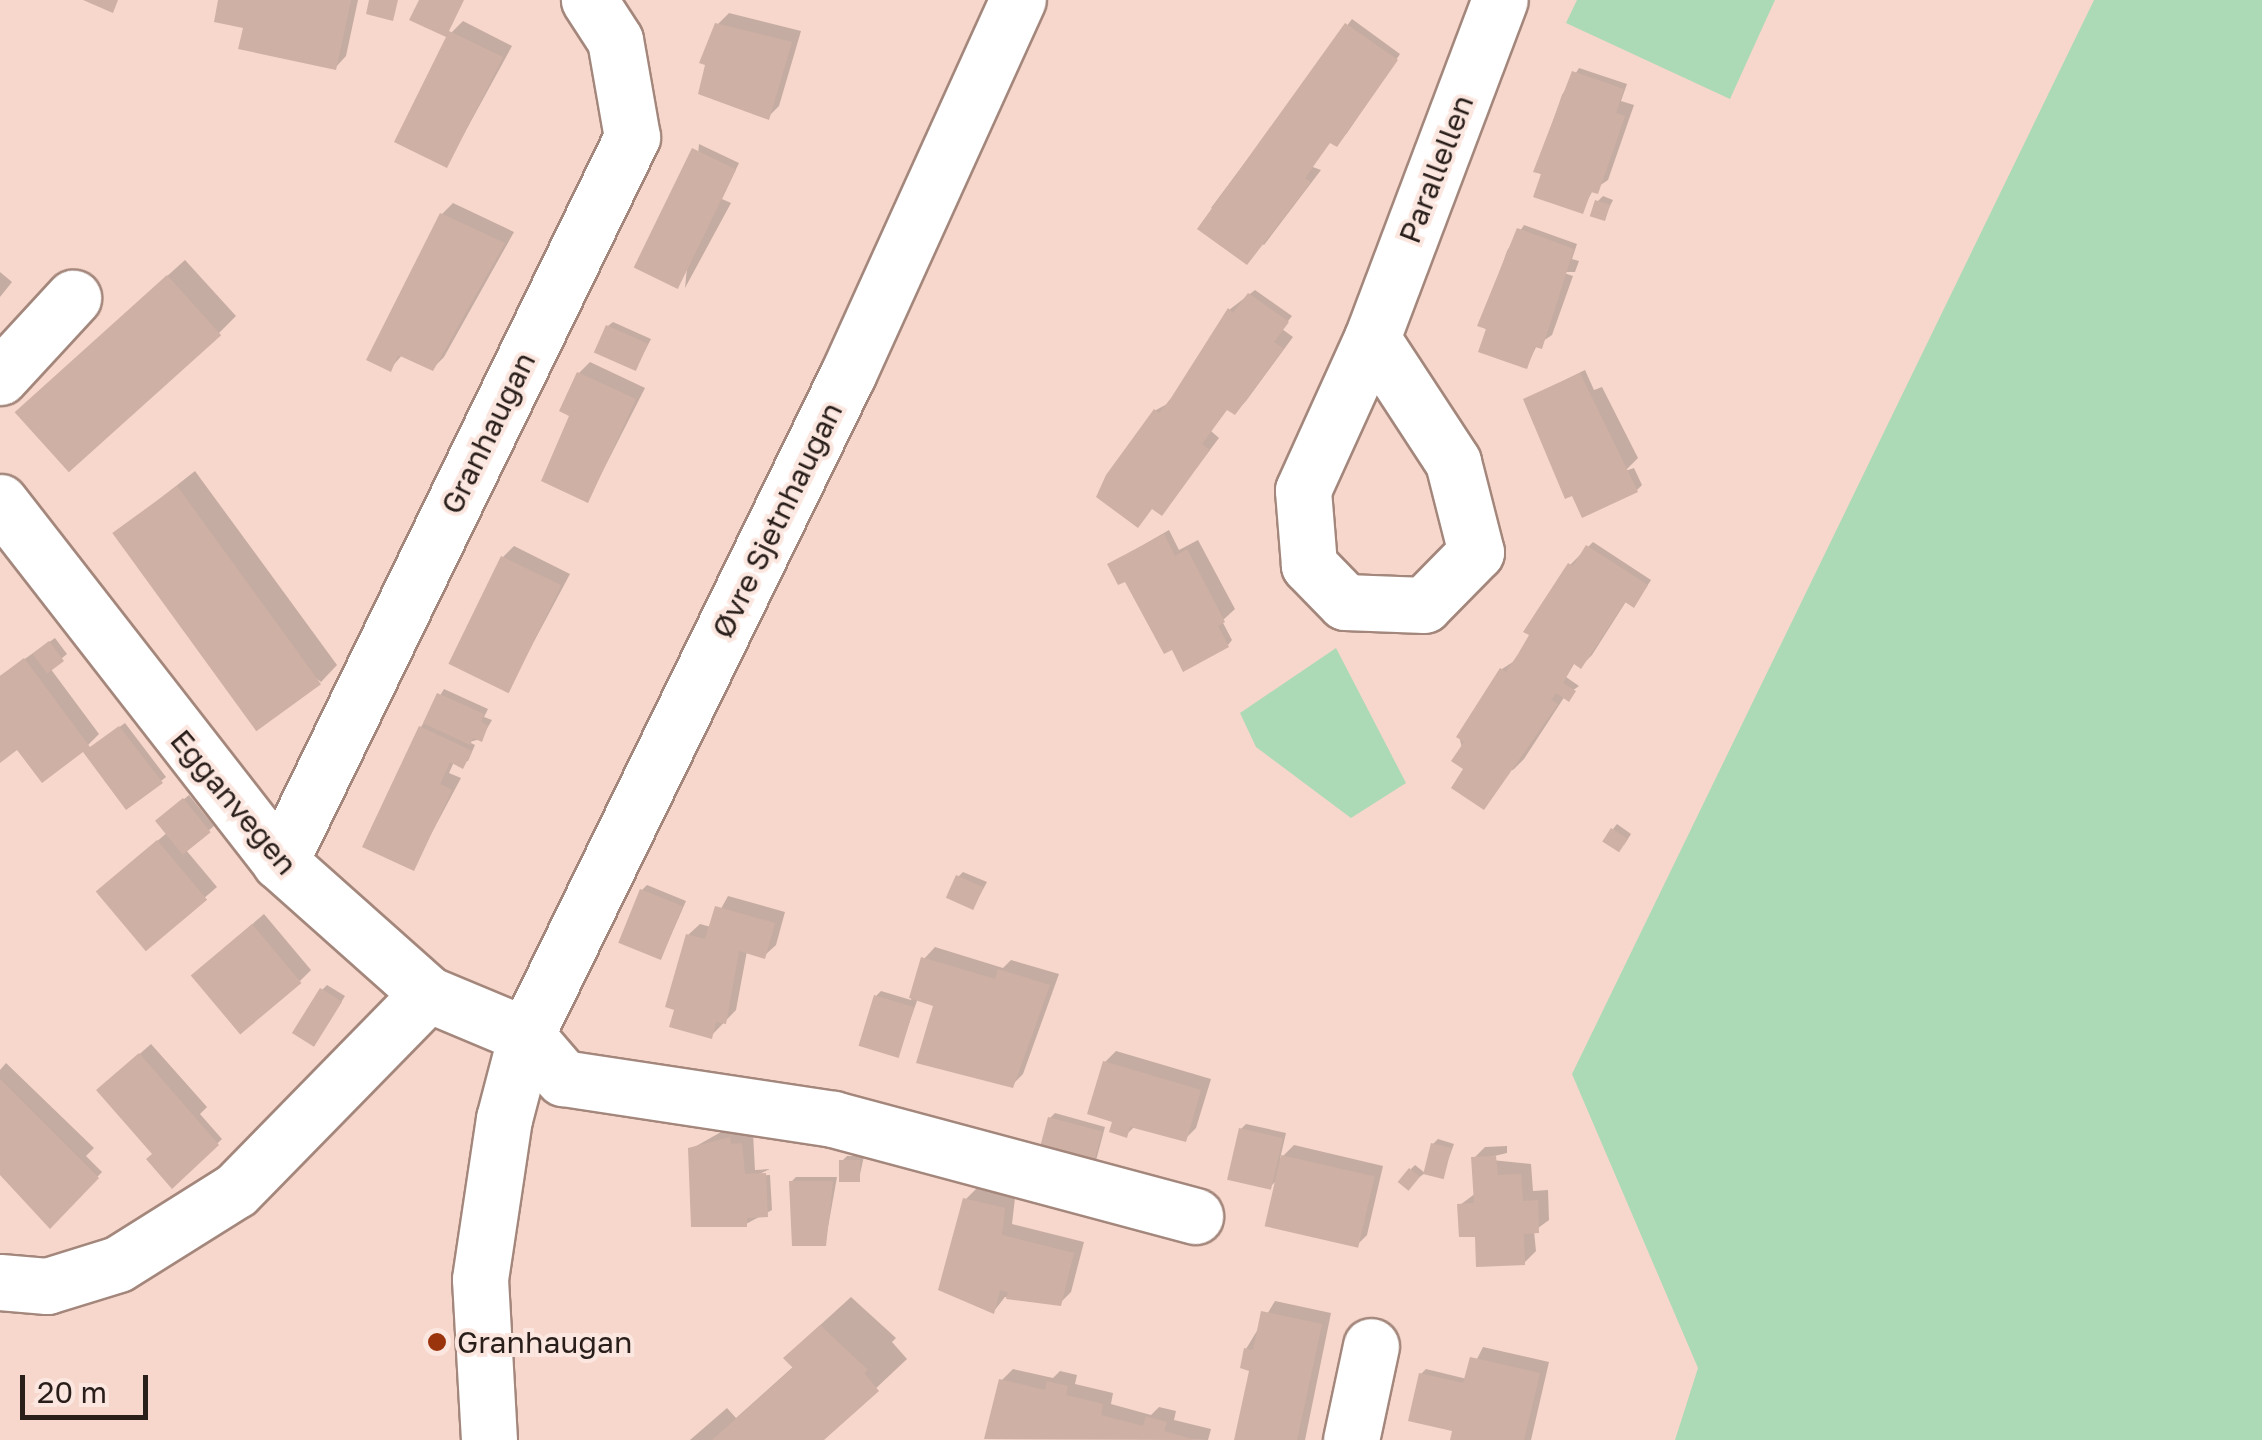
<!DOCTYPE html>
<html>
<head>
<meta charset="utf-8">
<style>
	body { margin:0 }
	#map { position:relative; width:2262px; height:1440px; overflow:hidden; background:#f7d7cb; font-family:"Golos Text",sans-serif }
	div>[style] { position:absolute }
	.green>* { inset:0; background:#acdab6 }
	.shadow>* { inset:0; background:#0003 }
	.building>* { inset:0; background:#cfb0a5; transform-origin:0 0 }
	.roads { filter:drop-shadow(2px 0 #a4877c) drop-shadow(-2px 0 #a4877c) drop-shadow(0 2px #a4877c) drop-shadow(0 -2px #a4877c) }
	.minor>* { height:55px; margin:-27.5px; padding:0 27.5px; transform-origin:27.5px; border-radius:27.5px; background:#fff }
	.dots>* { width:28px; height:28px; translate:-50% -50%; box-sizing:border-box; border:5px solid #fbe7e0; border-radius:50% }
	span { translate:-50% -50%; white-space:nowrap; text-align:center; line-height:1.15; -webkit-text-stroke:8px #fbe7e0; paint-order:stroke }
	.street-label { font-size:30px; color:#291e1a }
	.poi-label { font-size:30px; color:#291e1a }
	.left { translate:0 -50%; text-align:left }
	.scale { position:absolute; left:20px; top:1375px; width:128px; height:45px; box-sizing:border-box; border:5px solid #291e1a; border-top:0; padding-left:12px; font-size:30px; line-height:35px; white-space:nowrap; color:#291e1a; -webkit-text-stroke:8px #fbe7e0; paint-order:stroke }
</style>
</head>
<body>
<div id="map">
	<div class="green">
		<div style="clip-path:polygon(1577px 0,1775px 0,1730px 99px,1566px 23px)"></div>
		<div style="clip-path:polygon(2094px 0,2262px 0,2262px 1440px,1675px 1440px,1698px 1368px,1572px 1074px)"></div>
		<div style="clip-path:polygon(1336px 648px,1406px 783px,1351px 818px,1256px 747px,1240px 713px)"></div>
	</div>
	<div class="shadow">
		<div style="clip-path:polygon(221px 0,358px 0,346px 56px,335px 68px)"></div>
		<div style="clip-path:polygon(729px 13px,801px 31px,779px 106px,768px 117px,708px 63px,717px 25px)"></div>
		<div style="clip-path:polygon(1352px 19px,1400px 54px,1347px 133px,1336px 144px,1335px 131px,1310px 166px,1321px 170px,1264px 245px,1211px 208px)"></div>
		<div style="clip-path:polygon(463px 21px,512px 46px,447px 165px,452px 32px)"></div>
		<div style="clip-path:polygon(1579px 68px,1627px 84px,1621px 101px,1634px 105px,1608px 180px,1593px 190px,1582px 211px,1536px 170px,1562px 95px)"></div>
		<div style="clip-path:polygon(699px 144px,739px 163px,722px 199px,731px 203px,685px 288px)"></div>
		<div style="clip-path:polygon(1603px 196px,1613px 200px,1604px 218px,1598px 201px)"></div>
		<div style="clip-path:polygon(453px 203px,514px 232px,444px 357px,433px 368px,403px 354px,390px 369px,442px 214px)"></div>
		<div style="clip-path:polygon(1524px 225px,1577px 244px,1572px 259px,1579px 261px,1575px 272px,1561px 272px,1573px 276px,1552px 335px,1537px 345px,1527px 366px,1481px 325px,1507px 251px)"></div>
		<div style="clip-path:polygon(185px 260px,236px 316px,219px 333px,35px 395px)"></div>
		<div style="clip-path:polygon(0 272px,12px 282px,0 297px)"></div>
		<div style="clip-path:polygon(1255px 290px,1292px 316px,1282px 329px,1293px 337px,1246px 401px,1235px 412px,1228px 407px,1211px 431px,1219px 438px,1162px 513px,1110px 475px,1156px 410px,1171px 402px,1229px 310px)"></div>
		<div style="clip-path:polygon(613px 322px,651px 339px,636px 368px,608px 326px)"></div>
		<div style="clip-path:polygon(590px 362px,645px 388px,588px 500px,573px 414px,579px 373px)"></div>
		<div style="clip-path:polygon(1585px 370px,1594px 390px,1602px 387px,1638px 458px,1625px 471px,1634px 468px,1642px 485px,1637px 490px,1526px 399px)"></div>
		<div style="clip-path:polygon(195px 471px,337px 665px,321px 682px,115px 534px)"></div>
		<div style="clip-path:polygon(1169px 530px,1179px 550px,1198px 540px,1235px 609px,1222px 621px,1232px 640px,1228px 645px,1110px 564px)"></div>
		<div style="clip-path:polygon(1593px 542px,1651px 580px,1638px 600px,1627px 600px,1592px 655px,1581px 666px,1575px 662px,1566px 677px,1579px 686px,1565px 696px,1524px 759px,1513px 770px,1467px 768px,1459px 736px,1502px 669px,1516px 660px,1570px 565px)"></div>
		<div style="clip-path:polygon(514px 546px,570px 574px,508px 690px,503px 557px)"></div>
		<div style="clip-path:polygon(55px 638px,67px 654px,50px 668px,99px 734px,88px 745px,17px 747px,0 759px,0 676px)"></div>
		<div style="clip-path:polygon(444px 689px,488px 709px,484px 717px,492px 720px,481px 739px,469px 742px,475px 745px,468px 761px,454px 762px,449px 773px,461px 778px,413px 868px,421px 727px)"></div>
		<div style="clip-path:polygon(125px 723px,166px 777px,161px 781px,91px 748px)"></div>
		<div style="clip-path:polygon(189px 795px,214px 826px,186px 850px,217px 887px,147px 947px,111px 880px,168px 832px,164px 816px)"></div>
		<div style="clip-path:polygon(1617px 824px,1631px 834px,1624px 845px,1613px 829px)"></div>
		<div style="clip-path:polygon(963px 872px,987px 882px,974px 906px,958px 877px)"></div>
		<div style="clip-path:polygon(647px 885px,686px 901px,661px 958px,642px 890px)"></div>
		<div style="clip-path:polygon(728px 896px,785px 912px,776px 945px,764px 956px,747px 951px,736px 1010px,711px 1036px,688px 935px,700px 924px,711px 927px)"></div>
		<div style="clip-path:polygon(264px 914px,311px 970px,300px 981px,206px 964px)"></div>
		<div style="clip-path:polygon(935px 947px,1003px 968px,1011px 960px,1059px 974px,1023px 1074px,1012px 1085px,937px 1004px,918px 998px,898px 1055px,876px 996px,881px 991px,911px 1000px,924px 959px)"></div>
		<div style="clip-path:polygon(327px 985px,345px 996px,318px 1039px,322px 990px)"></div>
		<div style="clip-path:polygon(151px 1044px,207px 1107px,200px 1114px,222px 1139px,173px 1186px,110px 1080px)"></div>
		<div style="clip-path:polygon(1116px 1051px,1211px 1079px,1196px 1128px,1185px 1139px,1135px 1126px,1126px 1135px,1116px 1120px,1105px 1062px)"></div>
		<div style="clip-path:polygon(6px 1063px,94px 1148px,86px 1156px,102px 1172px,50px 1226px,0 1172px,0 1070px)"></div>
		<div style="clip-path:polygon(1055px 1113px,1105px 1127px,1094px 1168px,1050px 1118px)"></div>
		<div style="clip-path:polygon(1246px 1124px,1286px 1133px,1280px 1159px,1294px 1145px,1383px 1166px,1367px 1235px,1356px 1246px,1277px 1180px,1270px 1187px,1241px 1129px)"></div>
		<div style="clip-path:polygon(728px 1128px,753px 1133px,755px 1170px,770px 1169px,755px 1176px,770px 1175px,772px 1210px,746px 1224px,691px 1149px)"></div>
		<div style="clip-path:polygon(1438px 1139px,1454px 1144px,1442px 1177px,1433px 1144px)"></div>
		<div style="clip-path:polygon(1507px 1146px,1507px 1153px,1482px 1159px,1531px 1164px,1533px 1191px,1548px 1190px,1549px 1220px,1534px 1231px,1536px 1251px,1524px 1263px,1477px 1234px,1460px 1205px,1476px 1193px,1474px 1158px,1485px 1147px)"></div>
		<div style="clip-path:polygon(847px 1156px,864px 1156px,859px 1179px,842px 1161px)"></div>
		<div style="clip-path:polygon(1415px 1165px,1425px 1173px,1413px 1182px,1411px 1169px)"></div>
		<div style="clip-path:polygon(796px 1177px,837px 1177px,825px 1244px,791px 1182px)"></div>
		<div style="clip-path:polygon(977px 1188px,1015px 1198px,1012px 1224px,1084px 1242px,1071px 1292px,1060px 1303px,1005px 1297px,994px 1311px,966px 1199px)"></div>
		<div style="clip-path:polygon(851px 1297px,896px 1338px,892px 1342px,907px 1359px,821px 1440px,690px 1440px,727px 1408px,736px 1418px,794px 1366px,817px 1328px)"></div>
		<div style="clip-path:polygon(1275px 1301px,1331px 1313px,1305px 1440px,1237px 1440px,1252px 1369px,1246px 1349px)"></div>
		<div style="clip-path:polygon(1483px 1347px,1549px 1362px,1531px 1440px,1453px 1440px,1457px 1423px,1421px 1374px,1426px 1369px,1467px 1379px)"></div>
		<div style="clip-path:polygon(1013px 1369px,1053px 1378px,1060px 1371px,1077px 1375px,1075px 1384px,1113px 1393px,1111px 1404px,1151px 1415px,1159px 1407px,1176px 1411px,1174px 1420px,1211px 1429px,1208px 1440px,987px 1437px,1002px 1380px)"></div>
	</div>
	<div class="building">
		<div style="clip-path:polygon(83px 0,118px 0,113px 13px)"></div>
		<div style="clip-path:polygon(218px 0,351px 0,336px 70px,238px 49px,243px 28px,214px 22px)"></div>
		<div style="clip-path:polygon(369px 0,398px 0,393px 21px,366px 14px)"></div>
		<div style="clip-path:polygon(419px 0,464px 0,449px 31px,503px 57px,447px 168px,394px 142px,446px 37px,409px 20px)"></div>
		<div style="clip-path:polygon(715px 23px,792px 42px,769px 120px,698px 94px,705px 65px,699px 63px)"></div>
		<div style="clip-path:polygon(1345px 23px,1398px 60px,1337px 147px,1330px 143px,1305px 178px,1311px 182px,1247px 265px,1197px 229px)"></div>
		<div style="clip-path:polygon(1572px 71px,1624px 89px,1616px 113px,1625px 116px,1598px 194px,1591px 192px,1583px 214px,1533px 197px,1541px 174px,1533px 172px)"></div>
		<div style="left:692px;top:148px;width:49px;height:133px;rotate:26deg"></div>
		<div style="left:1595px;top:200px;width:16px;height:17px;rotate:18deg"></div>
		<div style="clip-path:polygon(440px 213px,505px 243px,433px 371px,398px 355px,391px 372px,366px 360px)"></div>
		<div style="clip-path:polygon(1517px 228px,1574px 249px,1542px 349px,1535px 347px,1527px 369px,1478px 352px,1486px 329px,1477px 326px)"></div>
		<div style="left:167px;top:275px;width:81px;height:205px;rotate:48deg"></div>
		<div style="clip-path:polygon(1248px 293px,1289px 322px,1274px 342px,1284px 349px,1235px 415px,1227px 410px,1202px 444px,1210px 450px,1162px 516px,1152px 509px,1138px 528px,1096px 497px,1106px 475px,1154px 409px,1159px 413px,1171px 398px,1228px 308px,1233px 313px)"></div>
		<div style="left:606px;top:325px;width:46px;height:30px;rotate:24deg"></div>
		<div style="clip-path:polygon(577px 372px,636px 399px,588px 503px,541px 481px,569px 416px,559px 411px)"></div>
		<div style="clip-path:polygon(1580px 373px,1638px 492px,1582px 518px,1572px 496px,1565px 499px,1523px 399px)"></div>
		<div style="left:177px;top:486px;width:245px;height:80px;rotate:54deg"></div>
		<div style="clip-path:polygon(1164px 534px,1175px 556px,1187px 549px,1225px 622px,1218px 626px,1229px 647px,1183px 672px,1172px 650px,1164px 654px,1125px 582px,1118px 585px,1107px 564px)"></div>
		<div style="clip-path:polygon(1586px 545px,1648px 585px,1634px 608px,1625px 602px,1581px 669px,1574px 664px,1563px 683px,1576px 691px,1569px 702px,1556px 693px,1551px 700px,1558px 704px,1484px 810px,1451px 788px,1463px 769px,1451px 761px,1464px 742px,1456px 737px,1500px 668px,1506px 672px,1518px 654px,1529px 635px,1523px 632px,1568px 563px,1573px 566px)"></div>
		<div style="left:501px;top:556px;width:67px;height:120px;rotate:26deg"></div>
		<div style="left:49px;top:641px;width:25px;height:21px;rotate:53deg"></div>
		<div style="clip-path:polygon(24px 658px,90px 747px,119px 726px,163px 783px,126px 810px,83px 752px,42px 783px,17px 750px,0 763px,0 676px)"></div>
		<div style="clip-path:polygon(437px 693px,484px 714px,481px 722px,488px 726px,482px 742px,473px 738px,470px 745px,423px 723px)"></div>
		<div style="clip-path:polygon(419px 726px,472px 751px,463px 769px,450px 762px,440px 784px,452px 790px,414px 871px,362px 847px)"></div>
		<div style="left:183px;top:798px;width:44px;height:36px;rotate:51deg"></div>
		<div style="left:1611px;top:828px;width:20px;height:16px;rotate:33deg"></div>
		<div style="left:157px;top:840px;width:78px;height:80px;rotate:50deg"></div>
		<div style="left:956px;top:875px;width:30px;height:25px;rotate:24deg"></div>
		<div style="left:640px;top:889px;width:46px;height:58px;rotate:22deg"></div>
		<div style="clip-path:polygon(715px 906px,775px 923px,765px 959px,739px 951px,726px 1024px,716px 1022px,712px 1039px,669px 1027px,674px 1010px,665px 1007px,686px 934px,705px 939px)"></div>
		<div style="left:252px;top:924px;width:77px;height:80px;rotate:50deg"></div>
		<div style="clip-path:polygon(921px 957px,995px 979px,998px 969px,1050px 985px,1013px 1088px,916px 1063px,933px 1006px,909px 998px)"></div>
		<div style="left:320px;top:988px;width:26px;height:53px;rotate:32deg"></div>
		<div style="left:874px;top:995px;width:42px;height:53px;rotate:17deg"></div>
		<div style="clip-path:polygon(139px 1053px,219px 1145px,172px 1189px,146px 1159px,152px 1154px,96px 1090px)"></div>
		<div style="clip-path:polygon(1103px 1061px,1201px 1090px,1186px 1142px,1130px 1127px,1127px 1138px,1109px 1132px,1112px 1122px,1087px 1114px)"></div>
		<div style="clip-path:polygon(0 1079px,99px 1178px,50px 1229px,0 1175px)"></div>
		<div style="left:1048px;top:1117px;width:56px;height:46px;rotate:15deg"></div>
		<div style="left:1239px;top:1128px;width:45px;height:53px;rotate:13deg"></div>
		<div style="clip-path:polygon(730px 1137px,731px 1144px,742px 1143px,745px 1174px,766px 1173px,768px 1217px,747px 1218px,747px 1227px,691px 1227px,688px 1148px)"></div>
		<div style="left:1431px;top:1143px;width:21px;height:32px;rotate:14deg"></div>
		<div style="left:1281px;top:1155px;width:96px;height:73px;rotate:13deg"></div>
		<div style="clip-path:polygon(1496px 1156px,1498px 1175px,1521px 1174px,1523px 1201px,1538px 1200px,1539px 1233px,1524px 1234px,1525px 1265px,1476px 1267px,1475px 1237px,1459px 1237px,1457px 1204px,1474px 1203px,1471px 1157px)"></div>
		<div style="left:839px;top:1160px;width:21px;height:22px"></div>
		<div style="left:1409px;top:1168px;width:14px;height:18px;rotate:39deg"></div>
		<div style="clip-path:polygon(789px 1181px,833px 1181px,826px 1246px,792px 1246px)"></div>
		<div style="clip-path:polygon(963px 1198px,1005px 1208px,1002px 1235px,1074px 1253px,1061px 1306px,1006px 1299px,1008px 1292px,1000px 1290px,994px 1314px,938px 1290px)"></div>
		<div style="clip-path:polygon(1261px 1311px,1322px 1324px,1297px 1440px,1234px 1440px,1249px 1371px,1240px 1368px,1244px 1348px,1253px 1350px)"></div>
		<div style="clip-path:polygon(820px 1325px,868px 1370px,864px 1373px,879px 1391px,824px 1440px,712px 1440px,793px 1368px,783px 1358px)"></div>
		<div style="clip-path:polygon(1470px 1357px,1540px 1373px,1524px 1440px,1450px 1440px,1452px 1431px,1408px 1421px,1419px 1373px,1463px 1383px)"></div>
		<div style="clip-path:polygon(999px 1379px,1045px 1390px,1047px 1381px,1068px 1386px,1066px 1395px,1103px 1404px,1101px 1415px,1143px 1426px,1146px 1416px,1167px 1422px,1164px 1431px,1195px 1440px,984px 1439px)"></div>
	</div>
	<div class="roads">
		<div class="minor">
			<div style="left:1372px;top:338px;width:148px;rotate:56.8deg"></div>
			<div style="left:1453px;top:462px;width:93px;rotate:75.7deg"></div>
			<div style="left:1476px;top:552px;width:74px;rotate:134.5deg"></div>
			<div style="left:1424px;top:605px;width:79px;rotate:-177.8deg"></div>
			<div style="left:1345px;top:602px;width:52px;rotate:-134.2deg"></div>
			<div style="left:1309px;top:565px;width:75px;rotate:-94.6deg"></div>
			<div style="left:1303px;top:490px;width:167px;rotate:-65.6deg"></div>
			<div style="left:1372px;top:338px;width:361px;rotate:-69.3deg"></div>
			<div style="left:0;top:377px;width:108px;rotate:-47.3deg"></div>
			<div style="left:0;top:502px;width:456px;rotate:52.1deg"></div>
			<div style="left:280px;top:862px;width:198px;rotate:41.7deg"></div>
			<div style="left:428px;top:994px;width:106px;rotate:22.7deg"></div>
			<div style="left:526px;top:1035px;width:57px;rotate:49.3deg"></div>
			<div style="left:563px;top:1078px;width:273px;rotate:8.6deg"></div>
			<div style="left:833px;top:1119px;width:375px;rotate:15deg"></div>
			<div style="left:280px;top:862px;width:806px;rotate:-64.1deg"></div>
			<div style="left:632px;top:137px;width:98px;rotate:-99.9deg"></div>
			<div style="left:615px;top:40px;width:48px;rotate:-123deg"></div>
			<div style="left:0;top:1282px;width:47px;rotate:4.9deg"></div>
			<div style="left:47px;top:1286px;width:74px;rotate:-17.2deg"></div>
			<div style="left:118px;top:1264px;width:139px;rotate:-32.1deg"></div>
			<div style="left:236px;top:1190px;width:274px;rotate:-45.6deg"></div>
			<div style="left:489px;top:1440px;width:161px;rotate:-93.2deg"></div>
			<div style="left:480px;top:1279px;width:162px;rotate:-81.5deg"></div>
			<div style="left:504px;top:1119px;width:87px;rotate:-75.3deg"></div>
			<div style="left:526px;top:1035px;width:735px;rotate:-64.03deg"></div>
			<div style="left:848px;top:374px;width:411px;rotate:-65.6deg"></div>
			<div style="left:1351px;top:1440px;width:96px;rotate:-78deg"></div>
		</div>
	</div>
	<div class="dots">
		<div style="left:437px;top:1342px;background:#9a340c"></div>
	</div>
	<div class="street-label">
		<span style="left:1436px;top:169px;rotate:-69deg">Parallellen</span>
		<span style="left:488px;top:433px;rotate:-64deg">Granhaugan</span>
		<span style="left:777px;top:520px;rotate:-64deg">Øvre Sjetnhaugan</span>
		<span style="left:234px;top:802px;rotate:50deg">Egganvegen</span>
	</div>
	<div class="poi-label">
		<span class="left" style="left:457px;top:1342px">Granhaugan</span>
	</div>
	<div class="scale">20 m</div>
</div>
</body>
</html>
